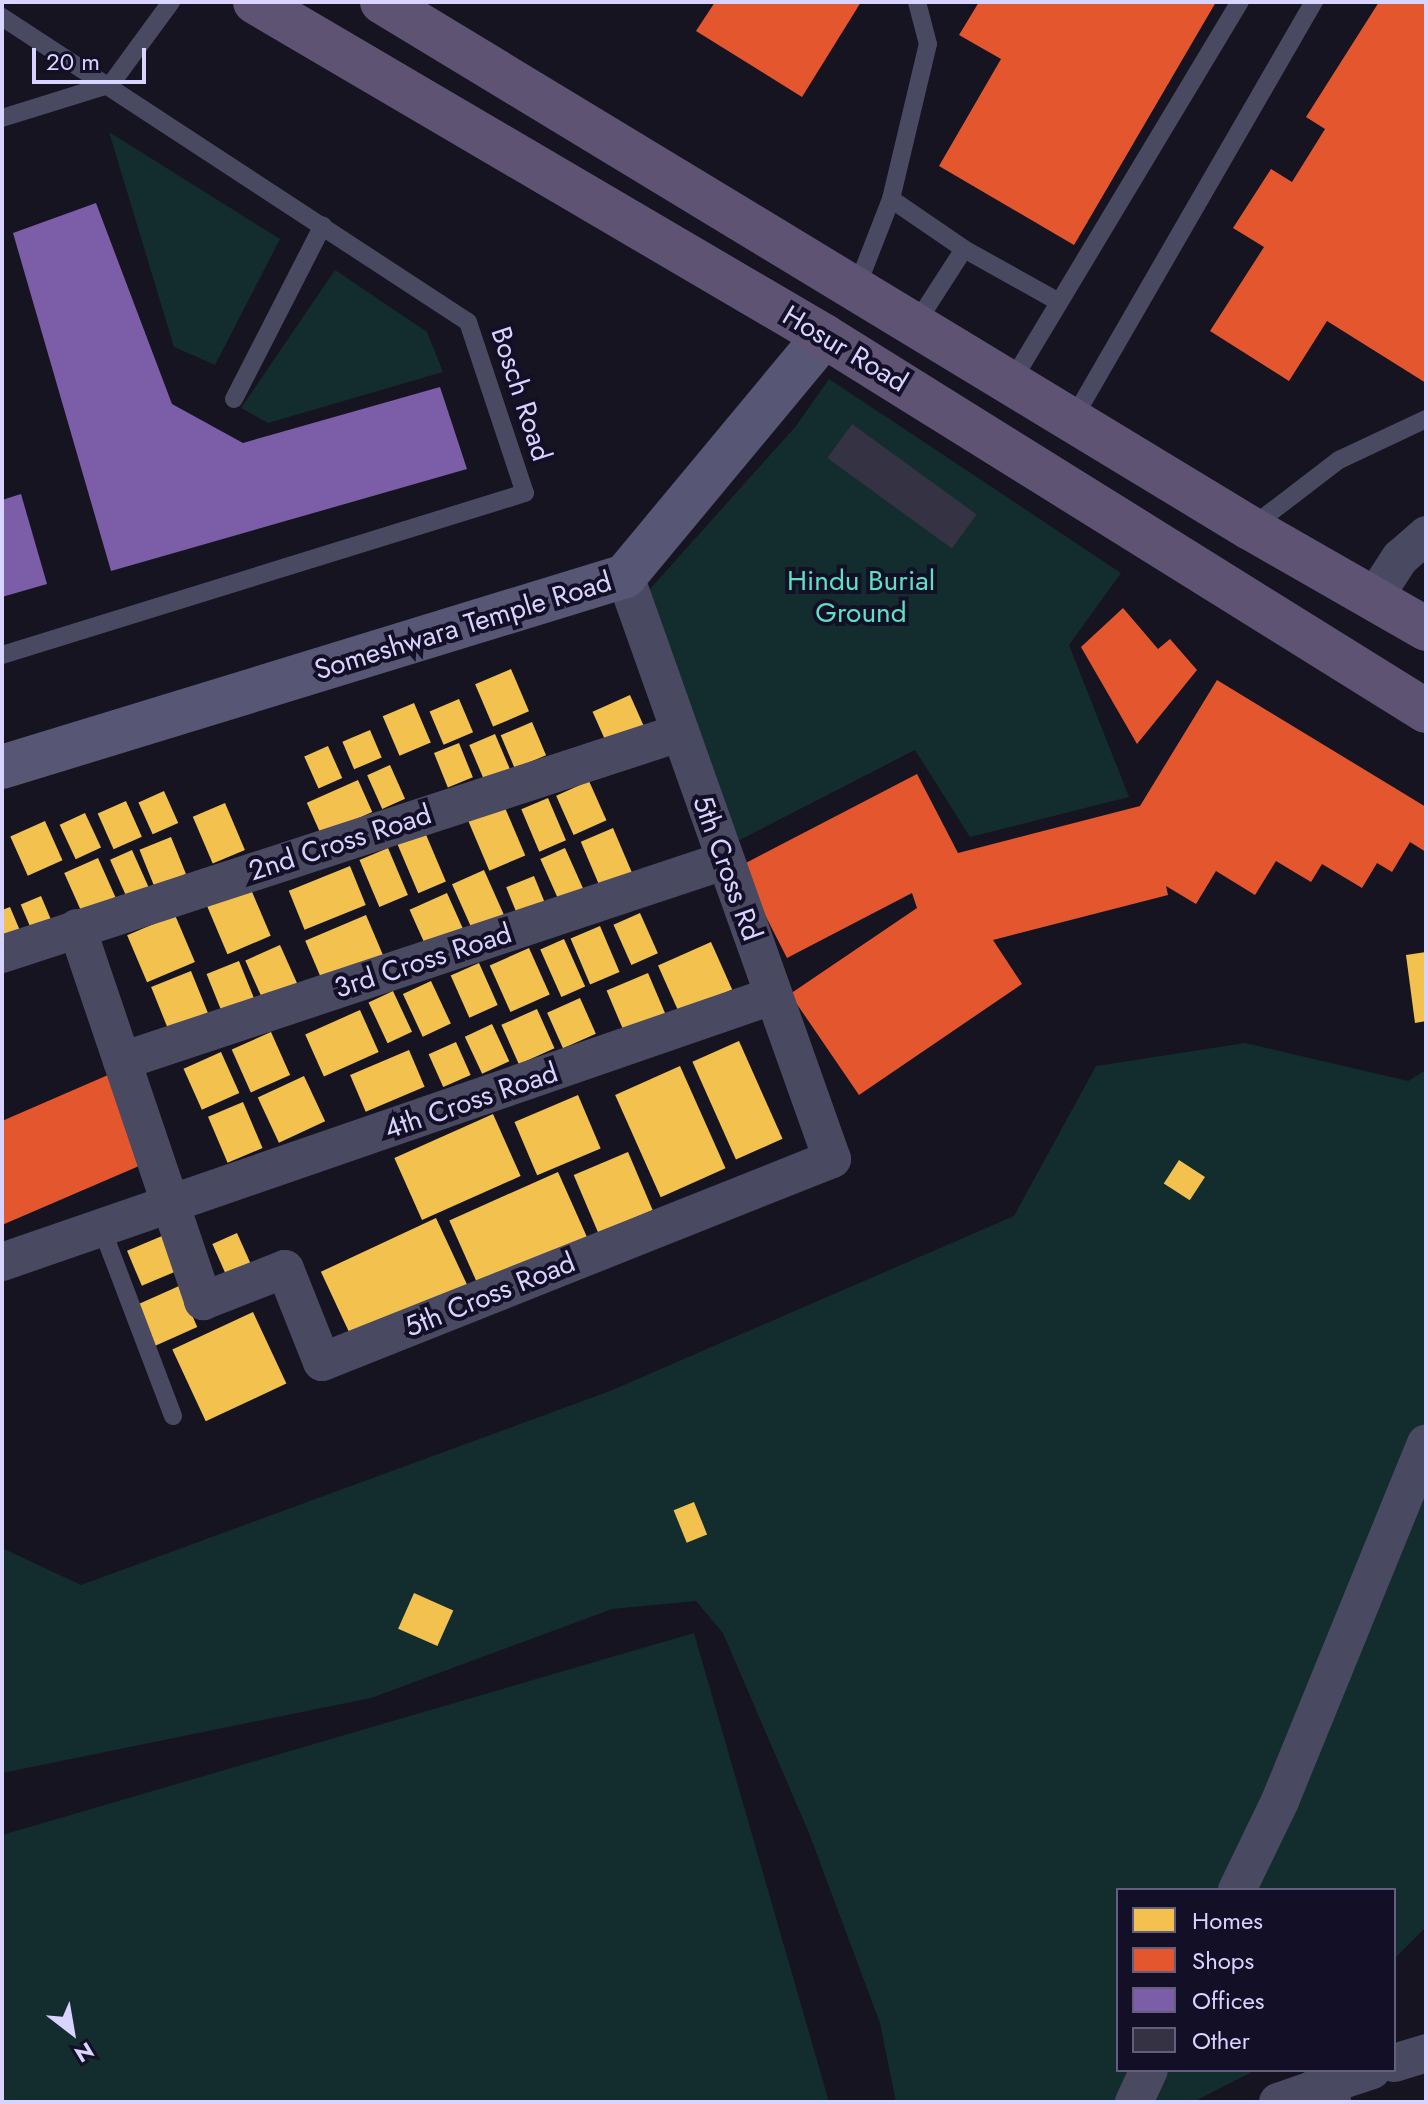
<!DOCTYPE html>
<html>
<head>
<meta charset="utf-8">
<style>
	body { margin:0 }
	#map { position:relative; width:1428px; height:2104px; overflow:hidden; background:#161421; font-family:Jost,sans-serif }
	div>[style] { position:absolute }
	.green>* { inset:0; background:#132c2d }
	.homes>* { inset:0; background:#f2c14e; transform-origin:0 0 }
	.shops>* { inset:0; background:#e4572e }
	.offices>* { inset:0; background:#7b5ea7 }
	.building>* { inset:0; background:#343243; transform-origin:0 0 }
	.lane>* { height:18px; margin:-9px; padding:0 9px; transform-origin:9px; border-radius:9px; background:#4a4962 }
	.street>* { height:38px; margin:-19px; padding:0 19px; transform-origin:19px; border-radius:19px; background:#4a4962 }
	.secondary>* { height:44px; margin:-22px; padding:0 22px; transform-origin:22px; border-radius:22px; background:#575674 }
	.primary>* { height:44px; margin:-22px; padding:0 22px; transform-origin:22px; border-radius:22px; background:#5e5373 }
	span { translate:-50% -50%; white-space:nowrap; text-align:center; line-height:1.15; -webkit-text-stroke:8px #130f26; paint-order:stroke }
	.street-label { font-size:28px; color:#d9d4ff }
	.park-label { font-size:28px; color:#5fe0c0 }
	.frame { position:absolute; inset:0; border:4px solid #d9d4ff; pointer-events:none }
	.legend { position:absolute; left:1116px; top:1888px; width:280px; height:184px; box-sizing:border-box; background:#130f26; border:2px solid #625e7d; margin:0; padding:10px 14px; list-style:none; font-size:24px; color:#d9d4ff }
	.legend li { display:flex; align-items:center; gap:16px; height:40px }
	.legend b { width:40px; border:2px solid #625e7d }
	.north { position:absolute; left:32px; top:1992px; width:80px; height:80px; -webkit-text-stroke:6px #130f26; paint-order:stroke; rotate:149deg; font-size:22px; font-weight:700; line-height:32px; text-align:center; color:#d9d4ff }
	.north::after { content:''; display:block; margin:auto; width:28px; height:36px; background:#d9d4ff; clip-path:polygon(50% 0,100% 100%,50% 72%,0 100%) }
	.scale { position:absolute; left:32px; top:48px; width:114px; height:36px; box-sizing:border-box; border:4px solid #d9d4ff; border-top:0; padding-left:10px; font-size:24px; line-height:28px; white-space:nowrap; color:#d9d4ff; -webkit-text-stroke:6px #130f26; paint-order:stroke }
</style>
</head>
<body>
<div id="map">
	<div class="green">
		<div style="clip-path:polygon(109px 132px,280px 239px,215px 365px,174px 347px)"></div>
		<div style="clip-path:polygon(335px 270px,427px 332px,443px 372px,268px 423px,241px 408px)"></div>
		<div style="clip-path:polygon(829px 379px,1121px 573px,1069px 645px,1129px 797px,970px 837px,915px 750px,724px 848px,641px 599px,796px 426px)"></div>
		<div style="clip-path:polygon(1245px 1043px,1408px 1081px,1426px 1070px,1426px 1927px,1394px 1959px,1394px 1890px,1118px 1890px,1118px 2070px,1256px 2070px,1193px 2102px,896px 2102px,880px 2023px,809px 1833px,723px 1633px,696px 1601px,612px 1609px,371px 1698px,2px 1773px,2px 1548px,81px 1585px,610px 1391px,1014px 1216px,1096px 1066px)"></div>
		<div style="clip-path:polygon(694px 1633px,829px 2102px,2px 2102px,2px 1835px)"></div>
	</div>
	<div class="homes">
		<div style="left:511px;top:669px;width:46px;height:39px;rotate:67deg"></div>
		<div style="left:630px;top:695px;width:35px;height:41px;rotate:66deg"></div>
		<div style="left:459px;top:699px;width:36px;height:32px;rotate:67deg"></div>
		<div style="left:414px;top:703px;width:43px;height:34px;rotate:67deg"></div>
		<div style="left:532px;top:722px;width:36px;height:34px;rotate:67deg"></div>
		<div style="left:370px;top:730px;width:30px;height:30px;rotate:67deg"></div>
		<div style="left:495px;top:734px;width:40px;height:28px;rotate:67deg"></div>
		<div style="left:459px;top:743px;width:37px;height:27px;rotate:68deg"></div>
		<div style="left:328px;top:746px;width:35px;height:26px;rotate:66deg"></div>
		<div style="left:390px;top:765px;width:37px;height:25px;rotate:66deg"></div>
		<div style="left:358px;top:780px;width:35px;height:56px;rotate:66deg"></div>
		<div style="left:589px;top:781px;width:43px;height:36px;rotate:66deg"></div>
		<div style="left:164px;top:791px;width:35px;height:28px;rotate:66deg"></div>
		<div style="left:548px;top:798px;width:46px;height:29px;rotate:67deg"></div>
		<div style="left:126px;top:801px;width:39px;height:31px;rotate:66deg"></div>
		<div style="left:225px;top:803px;width:51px;height:35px;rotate:67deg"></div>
		<div style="left:503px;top:803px;width:57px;height:39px;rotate:67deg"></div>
		<div style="left:85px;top:813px;width:38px;height:28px;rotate:65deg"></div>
		<div style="left:45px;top:821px;width:43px;height:38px;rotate:66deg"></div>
		<div style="left:613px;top:828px;width:50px;height:35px;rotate:67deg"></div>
		<div style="left:424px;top:830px;width:56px;height:30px;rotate:67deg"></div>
		<div style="left:171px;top:837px;width:40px;height:34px;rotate:68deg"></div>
		<div style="left:388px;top:848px;width:51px;height:31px;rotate:67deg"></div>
		<div style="left:565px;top:848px;width:45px;height:27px;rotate:66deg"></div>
		<div style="left:132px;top:850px;width:42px;height:24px;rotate:66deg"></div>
		<div style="left:98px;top:858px;width:43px;height:37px;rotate:66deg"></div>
		<div style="left:350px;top:866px;width:42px;height:66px;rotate:68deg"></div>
		<div style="left:484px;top:870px;width:49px;height:35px;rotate:66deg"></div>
		<div style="left:534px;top:876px;width:31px;height:30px;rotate:68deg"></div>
		<div style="left:250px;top:887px;width:53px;height:47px;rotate:67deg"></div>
		<div style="left:447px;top:893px;width:42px;height:41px;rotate:66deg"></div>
		<div style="left:41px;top:896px;width:26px;height:22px;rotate:67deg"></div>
		<div style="clip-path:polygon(10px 907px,21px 933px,2px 941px,2px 910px)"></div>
		<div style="left:640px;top:913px;width:44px;height:29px;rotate:66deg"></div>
		<div style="left:175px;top:915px;width:51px;height:52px;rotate:67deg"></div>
		<div style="left:366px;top:915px;width:44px;height:66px;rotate:67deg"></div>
		<div style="left:600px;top:926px;width:50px;height:32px;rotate:67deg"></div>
		<div style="left:564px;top:939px;width:52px;height:26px;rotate:66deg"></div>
		<div style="left:711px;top:942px;width:52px;height:58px;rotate:66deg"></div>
		<div style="left:280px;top:945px;width:45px;height:38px;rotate:66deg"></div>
		<div style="left:529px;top:948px;width:51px;height:43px;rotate:66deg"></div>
		<div style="clip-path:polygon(1426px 952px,1426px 1021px,1415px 1023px,1406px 955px)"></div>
		<div style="left:239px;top:961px;width:42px;height:35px;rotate:68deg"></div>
		<div style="left:479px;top:963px;width:46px;height:31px;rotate:66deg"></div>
		<div style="left:191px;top:971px;width:45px;height:43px;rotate:68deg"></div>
		<div style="left:648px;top:973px;width:47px;height:45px;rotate:67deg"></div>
		<div style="left:431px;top:981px;width:47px;height:31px;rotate:65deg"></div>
		<div style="left:393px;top:991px;width:45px;height:27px;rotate:65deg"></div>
		<div style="left:580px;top:998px;width:39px;height:36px;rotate:66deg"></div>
		<div style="left:537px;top:1009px;width:43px;height:39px;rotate:66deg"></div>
		<div style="left:360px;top:1010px;width:46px;height:60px;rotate:66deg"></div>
		<div style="left:492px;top:1024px;width:41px;height:30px;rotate:65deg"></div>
		<div style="left:271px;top:1032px;width:47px;height:43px;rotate:66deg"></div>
		<div style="left:739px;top:1041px;width:107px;height:51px;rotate:66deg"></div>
		<div style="left:456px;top:1042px;width:36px;height:30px;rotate:66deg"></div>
		<div style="left:409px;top:1050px;width:40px;height:64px;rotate:67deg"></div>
		<div style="left:221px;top:1052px;width:45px;height:41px;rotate:66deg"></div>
		<div style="left:680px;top:1066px;width:112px;height:71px;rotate:66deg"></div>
		<div style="left:304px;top:1076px;width:50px;height:51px;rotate:65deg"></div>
		<div style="left:578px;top:1095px;width:58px;height:69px;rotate:67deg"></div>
		<div style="left:243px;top:1102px;width:50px;height:38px;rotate:67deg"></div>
		<div style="left:493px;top:1114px;width:68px;height:108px;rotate:66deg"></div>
		<div style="left:628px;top:1152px;width:63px;height:59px;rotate:67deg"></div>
		<div style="left:1179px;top:1160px;width:31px;height:28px;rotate:33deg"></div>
		<div style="left:558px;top:1172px;width:80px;height:119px;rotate:66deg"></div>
		<div style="left:436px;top:1218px;width:77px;height:127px;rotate:65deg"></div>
		<div style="left:237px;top:1233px;width:45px;height:27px;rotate:66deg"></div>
		<div style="left:162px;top:1236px;width:38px;height:38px;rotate:67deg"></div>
		<div style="left:179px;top:1286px;width:45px;height:49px;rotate:66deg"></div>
		<div style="left:253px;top:1312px;width:79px;height:89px;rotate:65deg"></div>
		<div style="left:694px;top:1502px;width:35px;height:22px;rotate:68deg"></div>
		<div style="left:414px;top:1593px;width:43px;height:39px;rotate:24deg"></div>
	</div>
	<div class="shops">
		<div style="clip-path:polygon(715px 2px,861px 2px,802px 97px,696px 31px)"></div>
		<div style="clip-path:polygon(979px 2px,1216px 2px,1074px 245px,939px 166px,1001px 59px,959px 35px)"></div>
		<div style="clip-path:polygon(1379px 2px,1426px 2px,1426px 383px,1327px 321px,1289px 381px,1210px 331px,1264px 247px,1233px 228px,1271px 169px,1292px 182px,1325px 129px,1306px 117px)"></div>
		<div style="clip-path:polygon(1123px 608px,1158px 649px,1170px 639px,1197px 670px,1137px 744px,1081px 647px)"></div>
		<div style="clip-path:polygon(1217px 680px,1426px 807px,1426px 852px,1410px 842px,1392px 872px,1377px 863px,1362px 888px,1322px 864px,1311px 882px,1276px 861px,1255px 895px,1216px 871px,1196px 904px,1166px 886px,1168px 895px,993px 940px,1022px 984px,859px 1095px,790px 994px,917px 908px,912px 893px,787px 958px,740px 866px,917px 774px,958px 853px,1140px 806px)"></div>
		<div style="clip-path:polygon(108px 1075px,146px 1163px,2px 1225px,2px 1121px)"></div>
	</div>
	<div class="offices">
		<div style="clip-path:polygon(96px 203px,172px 404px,243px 443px,440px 387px,467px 469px,111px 571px,13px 233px)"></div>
		<div style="clip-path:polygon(21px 494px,47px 584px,2px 597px,2px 500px)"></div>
	</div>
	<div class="building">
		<div style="left:852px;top:424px;width:154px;height:42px;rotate:36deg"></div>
	</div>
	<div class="lane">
		<div style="left:2px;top:17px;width:557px;rotate:33.21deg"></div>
		<div style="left:468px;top:322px;width:180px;rotate:71.6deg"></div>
		<div style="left:525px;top:493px;width:548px;rotate:162.79deg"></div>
		<div style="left:2px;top:118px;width:114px;rotate:-17.3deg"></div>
		<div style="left:111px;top:84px;width:102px;rotate:-53.8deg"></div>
		<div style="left:964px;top:249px;width:109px;rotate:29.2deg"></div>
		<div style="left:856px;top:289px;width:97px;rotate:-68.7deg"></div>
		<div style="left:915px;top:325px;width:90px;rotate:-57.2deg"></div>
		<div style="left:964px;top:249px;width:88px;rotate:-145.6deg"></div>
		<div style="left:891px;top:199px;width:159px;rotate:-76.6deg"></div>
		<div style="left:928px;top:44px;width:43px;rotate:-104.7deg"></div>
		<div style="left:1012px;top:381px;width:442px;rotate:-59deg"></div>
		<div style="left:234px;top:399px;width:195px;rotate:-62.9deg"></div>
		<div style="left:1073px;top:419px;width:482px;rotate:-60deg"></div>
		<div style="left:1250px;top:528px;width:112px;rotate:-37.4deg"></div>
		<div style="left:1339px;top:460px;width:96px;rotate:-25.2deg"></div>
		<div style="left:102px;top:1229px;width:200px;rotate:69.2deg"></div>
	</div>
	<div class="street">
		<div style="left:1374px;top:598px;width:48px;rotate:-57deg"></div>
		<div style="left:1400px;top:558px;width:35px;rotate:-41deg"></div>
		<div style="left:77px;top:928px;width:394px;rotate:71.3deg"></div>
		<div style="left:203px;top:1301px;width:88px;rotate:-21.3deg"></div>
		<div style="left:285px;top:1269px;width:100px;rotate:68.3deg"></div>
		<div style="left:322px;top:1362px;width:549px;rotate:-21.7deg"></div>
		<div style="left:832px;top:1159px;width:619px;rotate:-109.55deg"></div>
		<div style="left:2px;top:954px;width:712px;rotate:-18.08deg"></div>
		<div style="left:122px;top:1061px;width:634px;rotate:-18.38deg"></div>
		<div style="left:2px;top:1262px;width:815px;rotate:-19.06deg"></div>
		<div style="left:1237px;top:1890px;width:99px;rotate:-64.2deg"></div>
		<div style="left:1280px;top:1801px;width:386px;rotate:-67.8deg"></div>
		<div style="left:1394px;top:2063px;width:34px;rotate:-17deg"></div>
		<div style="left:1312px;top:2090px;width:63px;rotate:-18.4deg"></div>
		<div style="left:1134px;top:2102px;width:35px;rotate:-65deg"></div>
		<div style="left:1278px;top:2102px;width:36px;rotate:-19deg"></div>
		<div style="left:1312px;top:2090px;width:23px;rotate:29deg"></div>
	</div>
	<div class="secondary">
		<div style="left:2px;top:767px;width:652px;rotate:-17.04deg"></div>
		<div style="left:625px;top:576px;width:312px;rotate:-50.3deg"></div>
	</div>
	<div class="primary">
		<div style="left:255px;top:2px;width:660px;rotate:30.41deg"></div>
		<div style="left:824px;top:336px;width:709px;rotate:31.92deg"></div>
		<div style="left:382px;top:2px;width:1015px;rotate:31.22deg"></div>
		<div style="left:1250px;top:528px;width:203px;rotate:29.8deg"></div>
	</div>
	<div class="street-label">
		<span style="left:845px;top:349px;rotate:31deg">Hosur Road</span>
		<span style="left:521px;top:394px;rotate:72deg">Bosch Road</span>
		<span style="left:463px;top:626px;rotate:-17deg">Someshwara Temple Road</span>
		<span style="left:340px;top:843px;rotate:-18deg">2nd Cross Road</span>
		<span style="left:727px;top:868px;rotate:70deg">5th Cross Rd</span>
		<span style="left:423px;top:961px;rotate:-18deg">3rd Cross Road</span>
		<span style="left:471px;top:1101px;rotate:-19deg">4th Cross Road</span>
		<span style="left:490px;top:1295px;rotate:-22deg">5th Cross Road</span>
	</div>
	<div class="park-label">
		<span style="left:861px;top:597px">Hindu Burial<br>Ground</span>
	</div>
	<div class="frame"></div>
	<ul class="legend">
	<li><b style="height:22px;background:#f2c14e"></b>Homes</li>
	<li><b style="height:22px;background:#e4572e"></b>Shops</li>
	<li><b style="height:22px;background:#7b5ea7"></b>Offices</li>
	<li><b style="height:22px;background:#343243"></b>Other</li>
	</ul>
	<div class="north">N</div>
	<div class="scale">20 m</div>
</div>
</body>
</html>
